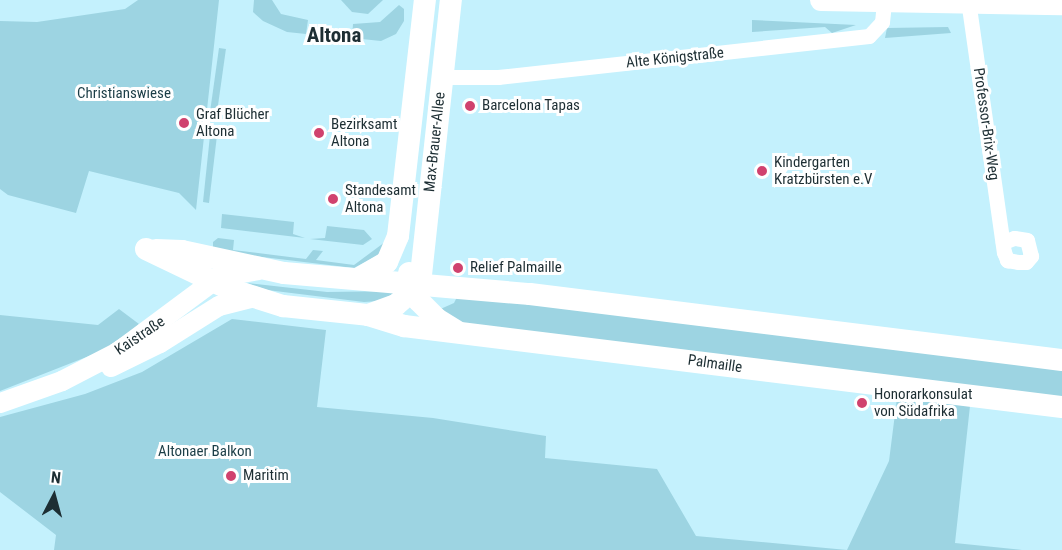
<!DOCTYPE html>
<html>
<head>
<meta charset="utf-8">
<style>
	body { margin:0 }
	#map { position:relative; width:1062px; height:550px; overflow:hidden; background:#c4f1fd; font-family:"Roboto Condensed",sans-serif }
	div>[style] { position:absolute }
	.green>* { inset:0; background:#9dd4e2; transform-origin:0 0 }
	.minor>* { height:15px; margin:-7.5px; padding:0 7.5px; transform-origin:7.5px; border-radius:7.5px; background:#fff }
	.tertiary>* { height:20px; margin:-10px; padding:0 10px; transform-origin:10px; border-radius:10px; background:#fff }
	.secondary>* { height:22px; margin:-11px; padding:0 11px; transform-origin:11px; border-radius:11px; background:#fff }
	.dots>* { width:16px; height:16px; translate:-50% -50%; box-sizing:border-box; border:3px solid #fff; border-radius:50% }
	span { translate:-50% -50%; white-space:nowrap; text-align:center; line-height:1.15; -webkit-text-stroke:6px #fff; paint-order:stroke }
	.street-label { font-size:15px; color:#1d2e33 }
	.park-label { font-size:15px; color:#1c3e47 }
	.poi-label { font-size:15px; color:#1d2e33 }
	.left { translate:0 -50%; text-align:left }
	.district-label { font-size:21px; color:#1d2e33; font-weight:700 }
	.north { position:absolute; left:24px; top:466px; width:60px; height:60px; -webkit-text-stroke:4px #fff; paint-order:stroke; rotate:6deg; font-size:16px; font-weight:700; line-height:24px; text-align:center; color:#1d2e33 }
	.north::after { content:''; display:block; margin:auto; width:21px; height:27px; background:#1d2e33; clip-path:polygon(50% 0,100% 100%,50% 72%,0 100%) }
</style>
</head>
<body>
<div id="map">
	<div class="green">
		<div style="clip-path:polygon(138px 0,219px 0,196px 210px,179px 193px,89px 171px,76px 213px,8px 195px,0 189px,0 21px,37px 22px,125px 9px)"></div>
		<div style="clip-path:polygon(254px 0,272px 0,281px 14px,308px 20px,306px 34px,287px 32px,263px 21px,253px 12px)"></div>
		<div style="clip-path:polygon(341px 0,383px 0,368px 14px,352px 12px)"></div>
		<div style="clip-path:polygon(399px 5px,404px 9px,404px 21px,396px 34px,381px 41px,352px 38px,353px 24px,380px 22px)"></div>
		<div style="clip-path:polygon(752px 20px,856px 25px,832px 33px,825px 27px,752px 32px)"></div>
		<div style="clip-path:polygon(948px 27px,951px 33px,885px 38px,887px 28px)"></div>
		<div style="left:219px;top:48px;width:7px;height:68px;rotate:8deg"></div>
		<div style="clip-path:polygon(211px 126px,218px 127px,209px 203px,203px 202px)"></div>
		<div style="clip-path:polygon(222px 214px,294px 222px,293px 234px,305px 238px,221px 228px)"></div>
		<div style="clip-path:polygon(327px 226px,364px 230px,372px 239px,363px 245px,310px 239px,325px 238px)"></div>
		<div style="clip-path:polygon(218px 238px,234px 240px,233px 250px,306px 259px,313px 250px,323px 251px,316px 260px,354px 265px,385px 242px,382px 253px,354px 268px,213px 251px,213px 242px)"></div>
		<div style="clip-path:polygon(247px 283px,327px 292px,399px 291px,379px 301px,364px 302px,267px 290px)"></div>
		<div style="clip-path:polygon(458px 295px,1062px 367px,1062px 399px,467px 327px,436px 311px,454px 303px)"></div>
		<div style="clip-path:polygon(119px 309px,139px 324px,117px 345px,0 391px,0 315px,98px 325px)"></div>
		<div style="clip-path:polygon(232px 319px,326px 330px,317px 407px,433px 418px,546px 436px,545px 458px,657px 469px,696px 536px,847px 550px,889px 461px,897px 398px,970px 406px,955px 543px,1022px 550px,54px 550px,56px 535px,0 492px,0 417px,85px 394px,142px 372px)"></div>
	</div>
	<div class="minor">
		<div style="left:968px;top:0;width:255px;rotate:81.9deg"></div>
		<div style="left:1004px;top:252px;width:9px;rotate:69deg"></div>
		<div style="left:1007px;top:260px;width:11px;rotate:10deg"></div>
		<div style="left:1018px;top:262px;width:8px"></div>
		<div style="left:1026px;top:262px;width:8px;rotate:-50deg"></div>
		<div style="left:1031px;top:256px;width:16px;rotate:-104deg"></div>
		<div style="left:1027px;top:240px;width:13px;rotate:-171deg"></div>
		<div style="left:1014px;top:238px;width:12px;rotate:160deg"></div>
		<div style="left:442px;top:77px;width:56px"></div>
		<div style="left:498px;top:77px;width:373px;rotate:-6.3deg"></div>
		<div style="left:869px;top:36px;width:19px;rotate:-47deg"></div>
		<div style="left:882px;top:22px;width:18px;rotate:-84deg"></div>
	</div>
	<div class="tertiary">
		<div style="left:111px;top:367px;width:55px;rotate:-26.1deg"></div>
		<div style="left:160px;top:343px;width:70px;rotate:-32.1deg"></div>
		<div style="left:219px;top:306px;width:37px;rotate:-14deg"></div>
		<div style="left:0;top:403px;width:66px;rotate:-19.5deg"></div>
		<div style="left:62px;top:381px;width:63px;rotate:-27.4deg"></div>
		<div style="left:118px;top:352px;width:126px;rotate:-36.6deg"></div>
		<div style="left:219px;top:277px;width:40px;rotate:-10deg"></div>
	</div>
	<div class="secondary">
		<div style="left:821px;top:0;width:241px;rotate:1deg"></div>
		<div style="left:146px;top:249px;width:92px;rotate:25.7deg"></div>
		<div style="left:229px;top:289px;width:57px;rotate:17.5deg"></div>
		<div style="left:283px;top:306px;width:85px;rotate:6deg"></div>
		<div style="left:368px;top:315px;width:38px;rotate:17deg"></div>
		<div style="left:404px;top:326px;width:663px;rotate:7.02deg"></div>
		<div style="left:156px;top:250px;width:26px;rotate:2deg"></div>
		<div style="left:182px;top:251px;width:104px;rotate:12.2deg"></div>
		<div style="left:284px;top:273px;width:247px;rotate:4.9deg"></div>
		<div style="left:530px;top:294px;width:536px;rotate:7.07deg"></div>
		<div style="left:409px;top:273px;width:30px;rotate:70deg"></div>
		<div style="left:419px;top:301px;width:25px;rotate:45deg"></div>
		<div style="left:437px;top:319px;width:22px;rotate:32deg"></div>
		<div style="left:361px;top:277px;width:30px;rotate:-30deg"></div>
		<div style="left:387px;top:262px;width:28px;rotate:-67deg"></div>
		<div style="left:398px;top:236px;width:238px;rotate:-83.5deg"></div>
		<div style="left:420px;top:284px;width:286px;rotate:-83.8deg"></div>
		<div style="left:368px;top:315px;width:30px;rotate:-20deg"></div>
		<div style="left:396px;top:305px;width:32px;rotate:-41deg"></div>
	</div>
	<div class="dots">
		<div style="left:470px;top:106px;background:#d0426e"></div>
		<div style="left:184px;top:123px;background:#d0426e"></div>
		<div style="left:319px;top:133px;background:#d0426e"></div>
		<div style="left:762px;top:171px;background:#d0426e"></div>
		<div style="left:333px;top:199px;background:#d0426e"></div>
		<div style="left:458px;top:268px;background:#d0426e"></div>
		<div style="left:862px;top:403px;background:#d0426e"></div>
		<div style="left:231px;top:476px;background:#d0426e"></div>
	</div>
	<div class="street-label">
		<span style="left:675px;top:58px;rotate:-6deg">Alte Königstraße</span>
		<span style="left:986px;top:124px;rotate:82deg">Professor-Brix-Weg</span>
		<span style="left:435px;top:142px;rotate:-84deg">Max-Brauer-Allee</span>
		<span style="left:140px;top:336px;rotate:-34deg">Kaistraße</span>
		<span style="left:715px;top:364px;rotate:8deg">Palmaille</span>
	</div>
	<div class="park-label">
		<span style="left:124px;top:94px">Christianswiese</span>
		<span style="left:205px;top:452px">Altonaer Balkon</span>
	</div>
	<div class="poi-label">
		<span class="left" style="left:482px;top:106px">Barcelona Tapas</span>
		<span class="left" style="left:196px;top:123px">Graf Blücher<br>Altona</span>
		<span class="left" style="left:331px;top:133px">Bezirksamt<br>Altona</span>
		<span class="left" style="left:774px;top:171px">Kindergarten<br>Kratzbürsten e.V</span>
		<span class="left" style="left:345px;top:199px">Standesamt<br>Altona</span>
		<span class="left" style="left:470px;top:268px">Relief Palmaille</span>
		<span class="left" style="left:874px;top:403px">Honorarkonsulat<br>von Südafrika</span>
		<span class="left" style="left:243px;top:476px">Maritim</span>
	</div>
	<div class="district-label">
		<span style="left:334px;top:35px">Altona</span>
	</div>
	<div class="north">N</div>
</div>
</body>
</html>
